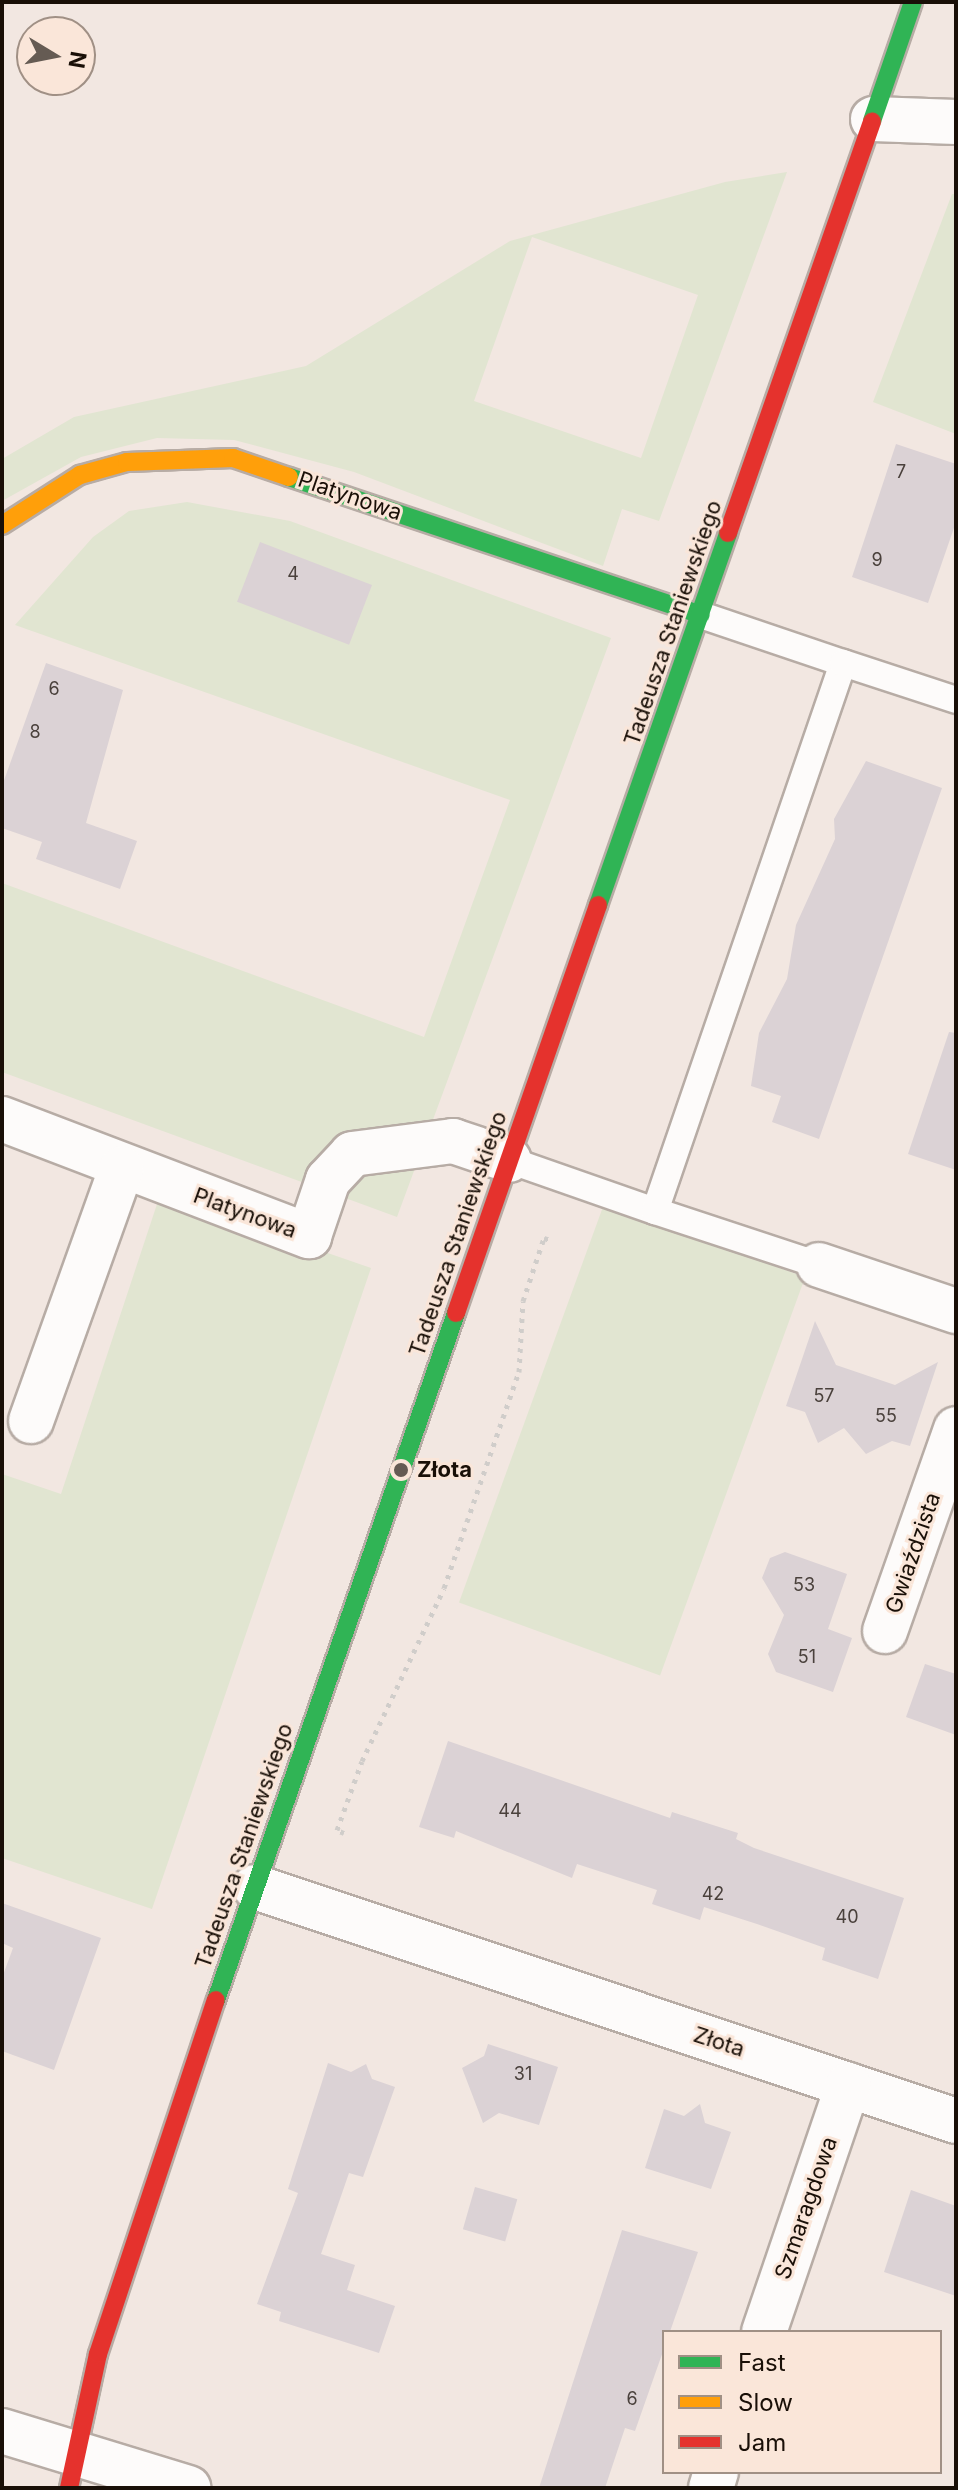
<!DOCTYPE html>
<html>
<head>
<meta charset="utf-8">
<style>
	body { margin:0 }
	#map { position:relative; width:958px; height:2490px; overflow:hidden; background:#f2e7e1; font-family:Inter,sans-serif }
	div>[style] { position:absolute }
	.green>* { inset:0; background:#e1e5d1; transform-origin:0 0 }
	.building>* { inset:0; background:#dbd2d5; transform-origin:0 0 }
	.path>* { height:5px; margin-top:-2.5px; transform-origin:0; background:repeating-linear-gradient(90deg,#d0cdca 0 4px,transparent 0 10px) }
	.roads { filter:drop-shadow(2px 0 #b7aca5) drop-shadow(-2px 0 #b7aca5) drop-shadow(0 2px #b7aca5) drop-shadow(0 -2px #b7aca5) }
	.lane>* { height:26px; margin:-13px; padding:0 13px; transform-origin:13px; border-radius:13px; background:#fdfbfa }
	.street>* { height:44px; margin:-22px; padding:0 22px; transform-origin:22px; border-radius:22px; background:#fdfbfa }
	.fast>* { height:18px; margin:-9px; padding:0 9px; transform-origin:9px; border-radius:9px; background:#30b455 }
	.slow>* { height:18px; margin:-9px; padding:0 9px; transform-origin:9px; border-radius:9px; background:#ff9f0a }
	.jam>* { height:18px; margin:-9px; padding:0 9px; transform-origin:9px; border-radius:9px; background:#e5322d }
	.dots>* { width:22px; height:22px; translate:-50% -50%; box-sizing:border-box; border:4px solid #fae6d9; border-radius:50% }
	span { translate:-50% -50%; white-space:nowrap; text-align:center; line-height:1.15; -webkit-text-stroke:6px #fae6d9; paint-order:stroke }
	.number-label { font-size:18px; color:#4a413c }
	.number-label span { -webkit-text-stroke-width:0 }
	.street-label { font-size:22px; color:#190f07 }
	.poi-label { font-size:22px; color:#190f07; font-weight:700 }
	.left { translate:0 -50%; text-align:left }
	.frame { position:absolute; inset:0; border:4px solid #190f07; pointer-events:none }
	.legend { position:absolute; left:662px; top:2330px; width:280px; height:144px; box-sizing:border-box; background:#fae6d9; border:2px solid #a09085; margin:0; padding:10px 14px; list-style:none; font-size:24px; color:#190f07 }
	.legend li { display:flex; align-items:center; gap:16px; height:40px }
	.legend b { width:40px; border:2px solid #a09085 }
	.north { position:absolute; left:16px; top:16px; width:80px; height:80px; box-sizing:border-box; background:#fae6d9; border:2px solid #a09085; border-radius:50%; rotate:100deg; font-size:22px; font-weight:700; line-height:32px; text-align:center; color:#190f07 }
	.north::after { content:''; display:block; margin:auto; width:28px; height:36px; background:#655b53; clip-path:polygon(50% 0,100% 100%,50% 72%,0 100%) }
</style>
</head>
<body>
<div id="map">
	<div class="green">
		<div style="clip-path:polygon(evenodd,787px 172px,659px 521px,622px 509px,603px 566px,354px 472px,234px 440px,157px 438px,81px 457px,2px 501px,2px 459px,74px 417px,306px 366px,510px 241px,725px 182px,787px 172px,532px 237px,698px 295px,641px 458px,474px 401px,532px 237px)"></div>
		<div style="clip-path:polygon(952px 194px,956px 194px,956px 434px,873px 402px)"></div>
		<div style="clip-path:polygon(187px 502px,290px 521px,611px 638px,397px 1217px,2px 1072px,2px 883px,424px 1037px,510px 800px,15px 625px,93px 537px,129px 511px)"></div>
		<div style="clip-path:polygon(160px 1195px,371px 1268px,152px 1909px,2px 1858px,2px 1474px,61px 1494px)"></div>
		<div style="left:604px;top:1204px;width:214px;height:424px;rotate:20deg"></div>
	</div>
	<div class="building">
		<div style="clip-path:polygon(896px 444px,956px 464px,956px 522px,928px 603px,852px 577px)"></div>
		<div style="left:260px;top:542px;width:120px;height:64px;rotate:21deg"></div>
		<div style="clip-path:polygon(46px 663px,123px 690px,86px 823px,137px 841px,120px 889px,36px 859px,42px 842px,2px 828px,2px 786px)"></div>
		<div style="clip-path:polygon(866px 761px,942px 788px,819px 1139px,772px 1122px,781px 1096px,751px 1086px,759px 1033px,787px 979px,796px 925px,835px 839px,834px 819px)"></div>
		<div style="clip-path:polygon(949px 1032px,956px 1033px,956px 1170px,908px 1154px)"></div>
		<div style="clip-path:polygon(815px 1321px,836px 1365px,895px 1385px,938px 1362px,910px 1446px,892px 1441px,866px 1454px,844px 1428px,818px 1443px,805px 1412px,786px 1406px)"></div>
		<div style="clip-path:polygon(785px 1552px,847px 1574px,828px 1629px,852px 1638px,833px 1692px,776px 1672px,768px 1654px,784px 1615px,762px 1578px,770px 1558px)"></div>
		<div style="clip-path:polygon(925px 1664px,956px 1674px,956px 1735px,906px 1717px)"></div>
		<div style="clip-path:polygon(448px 1741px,670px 1818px,672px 1812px,738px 1833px,736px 1839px,754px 1848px,904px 1898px,878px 1979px,822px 1960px,825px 1948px,757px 1924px,704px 1907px,700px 1920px,652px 1904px,657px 1890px,577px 1864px,572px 1878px,456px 1831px,454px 1838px,419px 1827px)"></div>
		<div style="clip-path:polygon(2px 1903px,101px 1938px,54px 2070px,2px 2051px,2px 1978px,13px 1948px,2px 1943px)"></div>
		<div style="clip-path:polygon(488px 2044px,558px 2067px,539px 2125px,499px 2113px,483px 2123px,462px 2068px,484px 2056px)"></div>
		<div style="clip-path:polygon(328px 2063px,351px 2072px,366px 2064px,372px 2079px,395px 2087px,363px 2177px,349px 2173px,321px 2254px,355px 2265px,347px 2290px,395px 2306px,379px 2353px,279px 2321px,281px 2312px,257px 2304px,298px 2193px,288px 2189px)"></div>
		<div style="clip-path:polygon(700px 2104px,705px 2123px,731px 2132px,711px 2189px,645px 2168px,664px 2109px,684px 2116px)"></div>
		<div style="left:475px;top:2187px;width:44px;height:44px;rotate:16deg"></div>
		<div style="clip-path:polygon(911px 2190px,956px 2206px,956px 2296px,884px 2272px)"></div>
		<div style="clip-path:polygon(622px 2230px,698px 2252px,635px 2431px,625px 2428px,605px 2488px,539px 2488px)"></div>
	</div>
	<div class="path">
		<div style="left:344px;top:1833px;width:8px;rotate:-157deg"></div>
		<div style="left:337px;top:1830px;width:73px;rotate:-70.1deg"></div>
		<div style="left:362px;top:1761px;width:191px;rotate:-64.6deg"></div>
		<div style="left:444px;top:1588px;width:229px;rotate:-70.9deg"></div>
		<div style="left:519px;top:1372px;width:71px;rotate:-86.8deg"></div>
		<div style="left:523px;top:1301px;width:66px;rotate:-71.6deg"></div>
		<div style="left:544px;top:1238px;width:6px;rotate:18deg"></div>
	</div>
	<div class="roads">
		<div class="lane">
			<div style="left:701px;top:615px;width:150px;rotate:18.7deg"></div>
			<div style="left:509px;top:1160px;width:155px;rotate:19.3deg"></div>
			<div style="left:819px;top:1265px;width:173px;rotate:-161.8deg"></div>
			<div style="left:655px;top:1211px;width:579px;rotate:-71.06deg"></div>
			<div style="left:843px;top:663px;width:119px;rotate:18.1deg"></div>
		</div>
		<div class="street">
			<div style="left:873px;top:119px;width:83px;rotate:2.1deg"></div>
			<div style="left:2px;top:1119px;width:329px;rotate:20.9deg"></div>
			<div style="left:309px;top:1236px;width:59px;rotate:-71.3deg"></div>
			<div style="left:328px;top:1180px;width:35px;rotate:-47deg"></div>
			<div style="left:352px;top:1154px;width:102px;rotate:-7.3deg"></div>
			<div style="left:453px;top:1141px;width:59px;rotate:18.7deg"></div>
			<div style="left:819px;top:1265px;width:145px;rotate:18.6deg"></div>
			<div style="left:31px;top:1421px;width:268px;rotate:-70.3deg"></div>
			<div style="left:885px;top:1631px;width:214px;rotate:-70.6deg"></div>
			<div style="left:255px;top:1887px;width:739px;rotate:18.46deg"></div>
			<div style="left:764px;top:2332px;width:261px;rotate:-71.2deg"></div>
			<div style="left:2px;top:2431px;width:195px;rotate:17deg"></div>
			<div style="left:711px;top:2488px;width:17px;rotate:-73deg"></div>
		</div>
		<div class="fast">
			<div style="left:872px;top:121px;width:126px;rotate:-71deg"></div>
			<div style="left:289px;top:477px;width:434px;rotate:18.5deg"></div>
			<div style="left:598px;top:905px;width:394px;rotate:-70.7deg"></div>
			<div style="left:216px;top:2000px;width:728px;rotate:-70.74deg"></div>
		</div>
		<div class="slow">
			<div style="left:2px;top:525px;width:93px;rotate:-32.7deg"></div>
			<div style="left:80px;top:475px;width:49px;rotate:-15.5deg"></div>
			<div style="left:127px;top:462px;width:106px;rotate:-2.2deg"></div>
			<div style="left:233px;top:458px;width:59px;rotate:18.7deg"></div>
		</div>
		<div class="jam">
			<div style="left:728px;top:533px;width:436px;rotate:-70.7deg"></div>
			<div style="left:456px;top:1313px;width:432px;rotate:-70.8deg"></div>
			<div style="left:69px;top:2488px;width:137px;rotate:-77.8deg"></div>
			<div style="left:98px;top:2354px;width:373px;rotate:-71.6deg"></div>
		</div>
	</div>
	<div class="dots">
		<div style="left:401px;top:1470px;background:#655b53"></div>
	</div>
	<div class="number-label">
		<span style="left:901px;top:472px">7</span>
		<span style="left:877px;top:560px">9</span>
		<span style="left:293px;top:574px">4</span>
		<span style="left:54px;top:689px">6</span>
		<span style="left:35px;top:732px">8</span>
		<span style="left:824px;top:1396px">57</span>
		<span style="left:886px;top:1416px">55</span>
		<span style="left:804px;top:1585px">53</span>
		<span style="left:807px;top:1657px">51</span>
		<span style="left:510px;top:1811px">44</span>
		<span style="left:713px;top:1894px">42</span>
		<span style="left:847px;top:1917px">40</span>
		<span style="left:523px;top:2074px">31</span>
		<span style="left:632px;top:2399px">6</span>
	</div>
	<div class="street-label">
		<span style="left:350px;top:496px;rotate:19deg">Platynowa</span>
		<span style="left:673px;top:623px;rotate:-71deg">Tadeusza Staniewskiego</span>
		<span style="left:245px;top:1213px;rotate:20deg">Platynowa</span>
		<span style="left:458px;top:1234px;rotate:-71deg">Tadeusza Staniewskiego</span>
		<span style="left:913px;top:1553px;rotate:-71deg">Gwiaździsta</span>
		<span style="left:244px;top:1846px;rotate:-71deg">Tadeusza Staniewskiego</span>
		<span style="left:719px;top:2042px;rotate:18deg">Złota</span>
		<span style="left:806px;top:2208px;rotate:-71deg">Szmaragdowa</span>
	</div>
	<div class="poi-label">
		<span class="left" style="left:417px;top:1470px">Złota</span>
	</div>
	<div class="frame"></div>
	<ul class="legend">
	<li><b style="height:10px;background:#30b455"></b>Fast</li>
	<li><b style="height:10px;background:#ff9f0a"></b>Slow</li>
	<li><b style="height:10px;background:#e5322d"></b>Jam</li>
	</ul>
	<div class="north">N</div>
</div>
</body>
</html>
